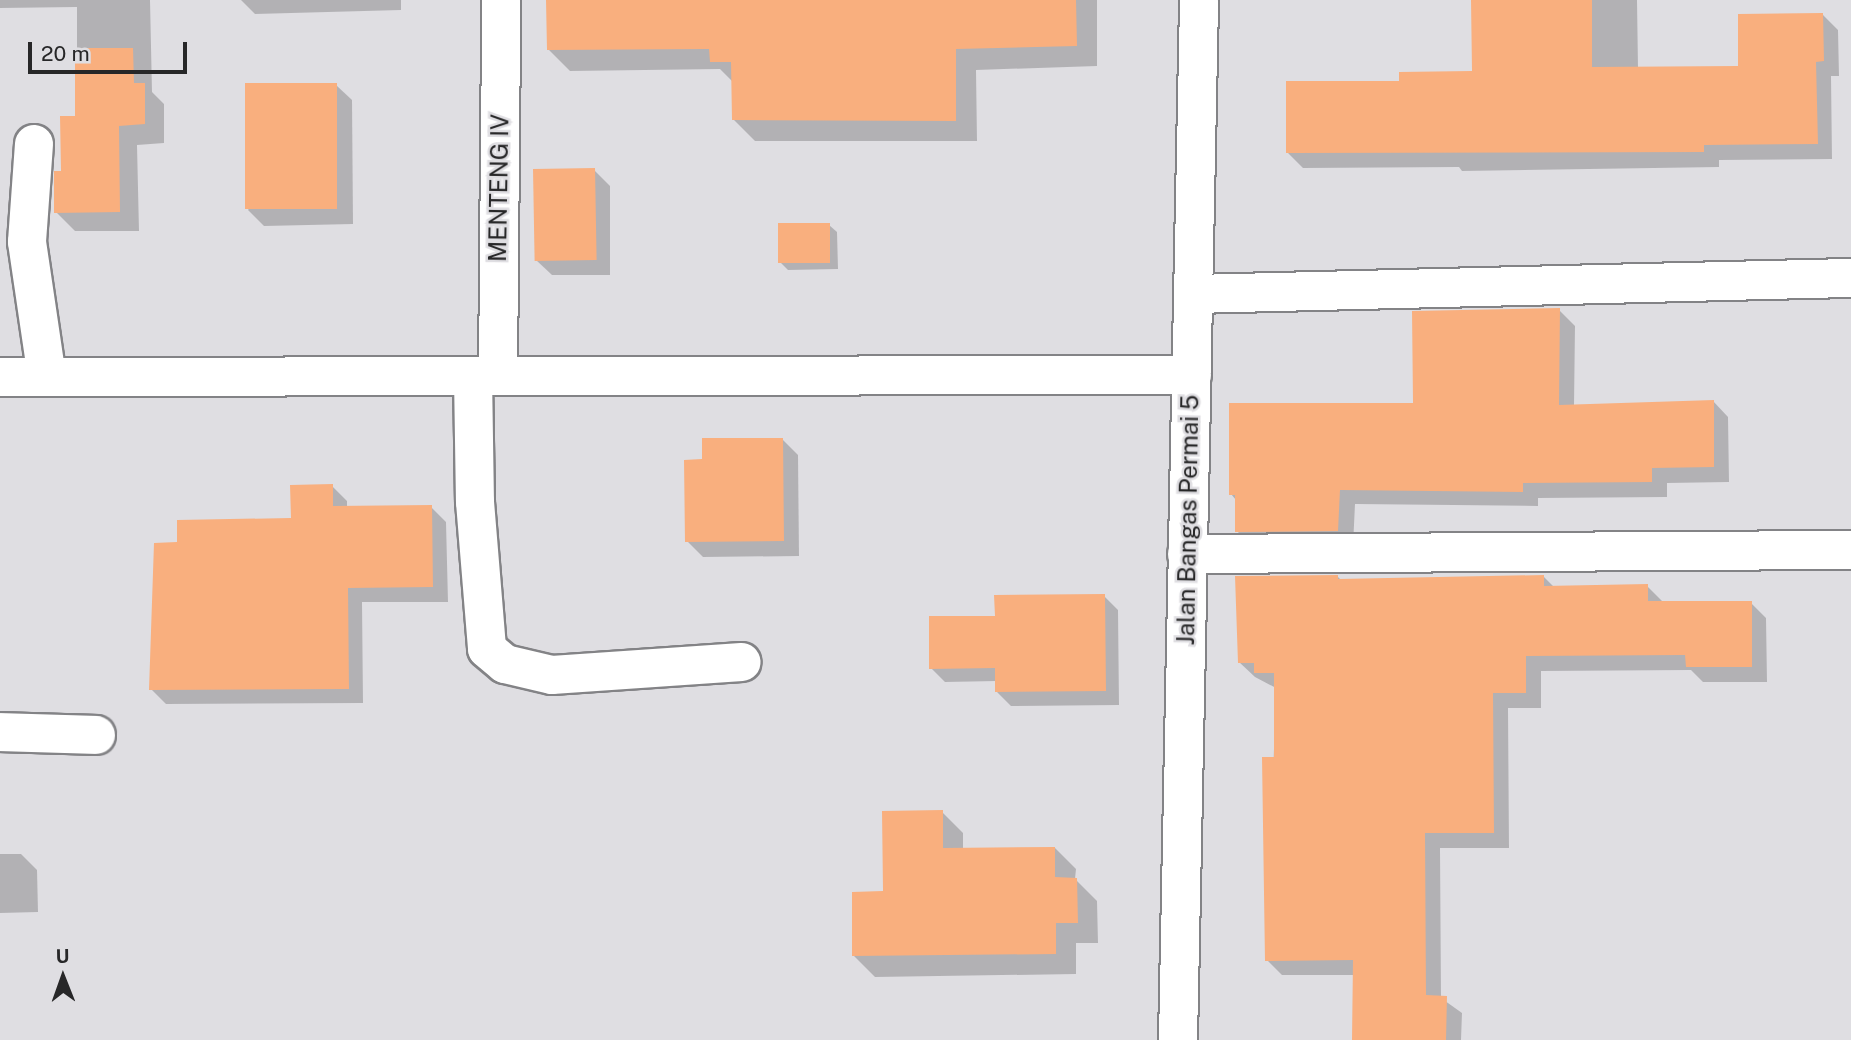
<!DOCTYPE html>
<html>
<head>
<meta charset="utf-8">
<style>
	body { margin:0 }
	#map { position:relative; width:1851px; height:1040px; overflow:hidden; background:#dfdee2; font-family:"Public Sans",sans-serif }
	div>[style] { position:absolute }
	.shadow>* { inset:0; background:#0003 }
	.building>* { inset:0; background:#f9af7e; transform-origin:0 0 }
	.roads { filter:drop-shadow(2px 0 #838386) drop-shadow(-2px 0 #838386) drop-shadow(0 2px #838386) drop-shadow(0 -2px #838386) }
	.minor>* { height:38px; margin:-19px; padding:0 19px; transform-origin:19px; border-radius:19px; background:#fff }
	span { translate:-50% -50%; white-space:nowrap; text-align:center; line-height:1.15; -webkit-text-stroke:5px #dfdee2; paint-order:stroke }
	.street-label { font-size:24px; color:#272728 }
	.north { position:absolute; left:28px; top:942px; width:70px; height:70px; -webkit-text-stroke:5px #dfdee2; paint-order:stroke; rotate:359deg; font-size:19px; font-weight:700; line-height:28px; text-align:center; color:#272728 }
	.north::after { content:''; display:block; margin:auto; width:24px; height:32px; background:#272728; clip-path:polygon(50% 0,100% 100%,50% 72%,0 100%) }
	.scale { position:absolute; left:28px; top:42px; width:159px; height:32px; box-sizing:border-box; border:4px solid #272728; border-top:0; padding-left:9px; font-size:21px; line-height:24px; white-space:nowrap; color:#272728; -webkit-text-stroke:5px #dfdee2; paint-order:stroke }
</style>
</head>
<body>
<div id="map">
	<div class="shadow">
		<div style="clip-path:polygon(0 0,150px 0,152px 92px,164px 104px,164px 143px,137px 145px,139px 231px,75px 231px,56px 212px,77px 117px,77px 7px,0 8px)"></div>
		<div style="clip-path:polygon(241px 0,401px 0,401px 10px,255px 14px)"></div>
		<div style="clip-path:polygon(548px 0,1097px 0,1097px 66px,976px 70px,977px 141px,755px 141px,733px 119px,733px 82px,720px 69px,570px 71px,549px 50px)"></div>
		<div style="clip-path:polygon(1473px 0,1637px 0,1638px 68px,1739px 68px,1823px 15px,1838px 30px,1839px 76px,1831px 76px,1832px 159px,1719px 160px,1719px 167px,1462px 171px,1459px 167px,1303px 168px,1288px 153px,1401px 82px,1474px 73px)"></div>
		<div style="clip-path:polygon(336px 85px,352px 100px,353px 224px,264px 226px,248px 210px)"></div>
		<div style="clip-path:polygon(594px 170px,610px 186px,610px 275px,552px 275px,536px 260px)"></div>
		<div style="clip-path:polygon(829px 225px,837px 232px,838px 269px,788px 270px,780px 262px)"></div>
		<div style="clip-path:polygon(1559px 310px,1575px 326px,1574px 406px,1713px 401px,1728px 417px,1729px 482px,1667px 483px,1667px 497px,1538px 498px,1538px 506px,1355px 504px,1353px 546px,1252px 547px,1237px 531px,1236px 500px,1231px 494px,1415px 404px)"></div>
		<div style="clip-path:polygon(783px 440px,798px 455px,799px 556px,703px 557px,687px 541px,704px 461px)"></div>
		<div style="clip-path:polygon(332px 486px,347px 501px,347px 508px,431px 507px,446px 522px,448px 602px,362px 602px,363px 703px,166px 704px,151px 689px,179px 544px,292px 520px)"></div>
		<div style="clip-path:polygon(1338px 577px,1342px 581px,1544px 577px,1555px 588px,1647px 586px,1663px 602px,1751px 603px,1766px 618px,1767px 682px,1703px 682px,1691px 670px,1541px 671px,1541px 708px,1508px 708px,1509px 848px,1440px 848px,1441px 998px,1462px 1013px,1461px 1040px,1353px 1040px,1355px 975px,1282px 975px,1267px 960px,1276px 688px,1255px 677px,1239px 662px)"></div>
		<div style="clip-path:polygon(1104px 596px,1118px 610px,1119px 705px,1011px 706px,997px 692px,997px 681px,945px 682px,931px 668px)"></div>
		<div style="clip-path:polygon(942px 812px,963px 833px,963px 849px,1055px 848px,1076px 869px,1075px 879px,1097px 901px,1098px 943px,1076px 943px,1076px 974px,875px 977px,854px 956px,884px 893px)"></div>
		<div style="clip-path:polygon(0 854px,21px 854px,37px 870px,38px 912px,0 913px)"></div>
	</div>
	<div class="building">
		<div style="clip-path:polygon(546px 0,1076px 0,1077px 46px,956px 49px,956px 121px,732px 120px,731px 62px,710px 62px,709px 49px,547px 50px)"></div>
		<div style="clip-path:polygon(1471px 0,1592px 0,1592px 67px,1738px 66px,1738px 14px,1823px 13px,1824px 61px,1816px 62px,1818px 144px,1704px 145px,1704px 152px,1286px 153px,1286px 81px,1399px 81px,1399px 72px,1472px 71px)"></div>
		<div style="clip-path:polygon(75px 48px,133px 48px,134px 83px,145px 83px,145px 124px,119px 126px,120px 212px,54px 213px,54px 171px,61px 171px,60px 116px,75px 116px)"></div>
		<div style="left:337px;top:83px;width:126px;height:92px;rotate:90deg"></div>
		<div style="left:595px;top:168px;width:92px;height:62px;rotate:89deg"></div>
		<div style="left:778px;top:223px;width:52px;height:40px"></div>
		<div style="clip-path:polygon(1560px 308px,1559px 405px,1714px 400px,1714px 467px,1652px 468px,1652px 482px,1523px 483px,1523px 492px,1340px 490px,1338px 531px,1235px 532px,1235px 495px,1229px 495px,1229px 403px,1413px 403px,1412px 311px)"></div>
		<div style="clip-path:polygon(702px 438px,783px 438px,784px 541px,685px 542px,684px 460px,702px 459px)"></div>
		<div style="clip-path:polygon(333px 484px,333px 506px,432px 505px,433px 587px,348px 588px,349px 689px,149px 690px,154px 543px,177px 542px,177px 520px,291px 518px,290px 485px)"></div>
		<div style="clip-path:polygon(1338px 575px,1338px 579px,1544px 575px,1544px 586px,1648px 584px,1648px 601px,1752px 601px,1752px 667px,1686px 667px,1685px 655px,1526px 656px,1526px 693px,1493px 693px,1494px 833px,1425px 833px,1426px 995px,1447px 996px,1446px 1040px,1352px 1040px,1353px 960px,1265px 961px,1262px 757px,1274px 757px,1274px 673px,1254px 673px,1254px 663px,1238px 663px,1235px 576px)"></div>
		<div style="clip-path:polygon(1105px 594px,1106px 691px,995px 692px,995px 668px,929px 669px,929px 616px,995px 616px,994px 595px)"></div>
		<div style="clip-path:polygon(943px 810px,943px 848px,1055px 847px,1055px 877px,1077px 878px,1078px 923px,1056px 923px,1056px 954px,852px 956px,852px 892px,883px 891px,882px 811px)"></div>
	</div>
	<div class="roads">
		<div class="minor">
			<div style="left:34px;top:144px;width:98px;rotate:94.1deg"></div>
			<div style="left:27px;top:242px;width:136px;rotate:81.6deg"></div>
			<div style="left:1194px;top:294px;width:657px;rotate:-1.4deg"></div>
			<div style="left:498px;top:375px;width:375px;rotate:-89.5deg"></div>
			<div style="left:473px;top:376px;width:126px;rotate:89.1deg"></div>
			<div style="left:475px;top:502px;width:147px;rotate:85.3deg"></div>
			<div style="left:487px;top:649px;width:23px;rotate:40deg"></div>
			<div style="left:505px;top:664px;width:48px;rotate:13.2deg"></div>
			<div style="left:552px;top:675px;width:190px;rotate:-3.9deg"></div>
			<div style="left:0;top:377px;width:1192px;rotate:-0.1deg"></div>
			<div style="left:1187px;top:554px;width:664px;rotate:-0.35deg"></div>
			<div style="left:0;top:732px;width:96px;rotate:1.8deg"></div>
			<div style="left:1178px;top:1040px;width:1040px;rotate:-88.84deg"></div>
		</div>
	</div>
	<div class="street-label">
		<span style="left:499px;top:188px;rotate:-89deg">MENTENG IV</span>
		<span style="left:1188px;top:520px;rotate:-89deg">Jalan Bangas Permai 5</span>
	</div>
	<div class="north">U</div>
	<div class="scale">20 m</div>
</div>
</body>
</html>
